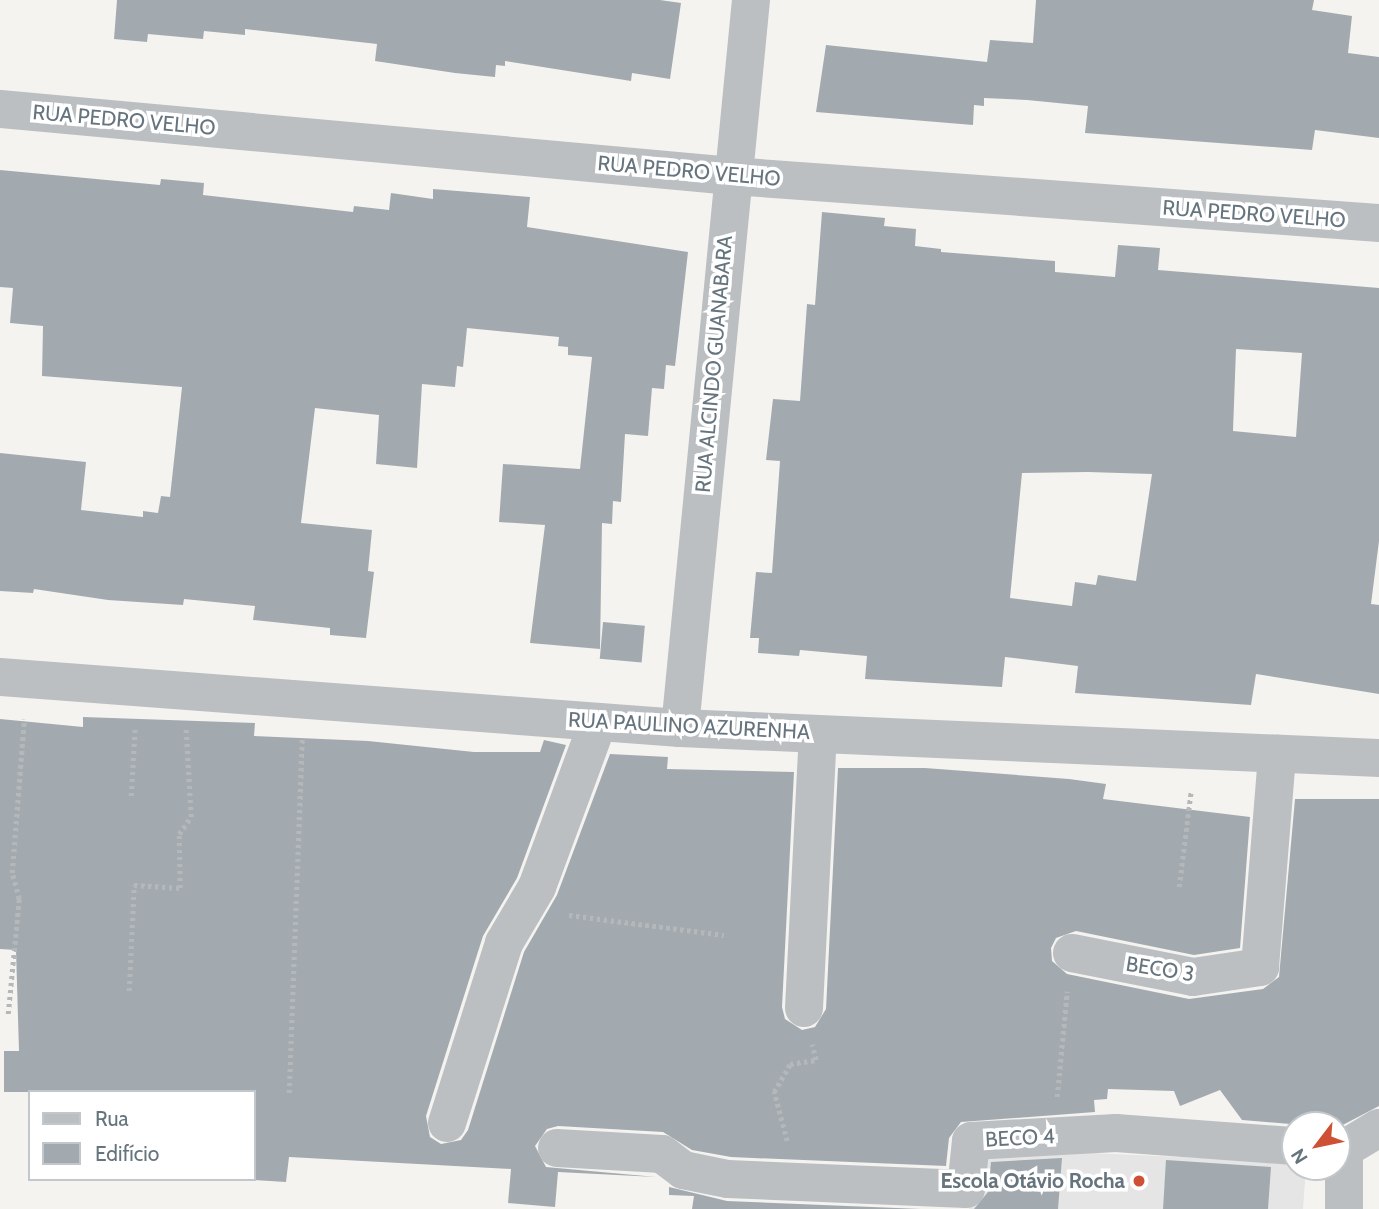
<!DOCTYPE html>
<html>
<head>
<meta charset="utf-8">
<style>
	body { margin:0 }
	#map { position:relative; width:1379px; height:1209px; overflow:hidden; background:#f4f3f0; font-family:Cabin,sans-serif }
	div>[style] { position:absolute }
	.built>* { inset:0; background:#e4e5e4 }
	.building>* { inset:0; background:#a3aaaf; transform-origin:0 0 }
	.path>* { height:4.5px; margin-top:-2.25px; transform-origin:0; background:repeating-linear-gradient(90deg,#b5b8ba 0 3.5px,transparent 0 7px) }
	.minor>* { height:38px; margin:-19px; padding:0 19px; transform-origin:19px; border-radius:19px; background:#bbbfc2 }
	.dots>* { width:19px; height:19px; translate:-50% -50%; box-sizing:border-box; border:4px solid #fff; border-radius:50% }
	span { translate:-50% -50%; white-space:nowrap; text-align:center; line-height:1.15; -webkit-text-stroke:7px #fff; paint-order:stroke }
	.street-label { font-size:21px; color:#66747e }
	.poi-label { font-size:21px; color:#66747e; font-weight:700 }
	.right { translate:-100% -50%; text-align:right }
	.legend { position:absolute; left:28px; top:1090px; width:228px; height:91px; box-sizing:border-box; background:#fff; border:2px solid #c2c7cb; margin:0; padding:9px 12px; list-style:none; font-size:21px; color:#66747e }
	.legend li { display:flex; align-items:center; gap:14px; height:35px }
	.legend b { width:35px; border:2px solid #c2c7cb }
	.north { position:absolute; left:1281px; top:1111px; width:70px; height:70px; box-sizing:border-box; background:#fff; border:2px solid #c2c7cb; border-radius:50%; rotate:238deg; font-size:19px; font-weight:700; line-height:28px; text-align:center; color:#66747e }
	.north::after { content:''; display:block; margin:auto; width:24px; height:32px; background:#cf5135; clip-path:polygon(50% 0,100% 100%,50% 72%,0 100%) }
</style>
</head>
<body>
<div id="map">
	<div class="built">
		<div style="clip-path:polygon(977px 1148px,1295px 1162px,1295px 1167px,1306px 1167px,1303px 1209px,969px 1209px)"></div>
	</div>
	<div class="building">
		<div style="clip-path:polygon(117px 0,660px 0,681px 3px,670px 79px,632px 73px,631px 81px,505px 61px,505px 66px,496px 65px,495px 77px,455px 73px,375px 61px,377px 44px,245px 29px,245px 35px,204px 31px,203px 39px,148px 34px,147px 42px,114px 39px)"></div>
		<div style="clip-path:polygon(1036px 0,1314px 0,1312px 10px,1352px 16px,1348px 53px,1379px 57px,1379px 138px,1315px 130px,1312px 150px,1085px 133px,1088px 106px,1027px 100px,984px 98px,984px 106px,974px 105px,973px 125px,816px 112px,826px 45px,987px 62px,990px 40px,1033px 43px)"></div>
		<div style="clip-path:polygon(0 170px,160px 185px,161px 179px,204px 183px,203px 195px,353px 212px,354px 206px,389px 210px,391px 193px,433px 199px,433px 189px,530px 197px,527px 227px,688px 252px,675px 366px,666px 365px,664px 389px,652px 388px,648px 436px,625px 434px,621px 502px,613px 501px,612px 524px,602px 523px,600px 649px,530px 643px,545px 525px,499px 522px,503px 464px,580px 469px,592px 357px,568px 355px,568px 347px,558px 346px,559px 337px,467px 328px,463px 367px,457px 366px,455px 387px,422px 384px,417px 468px,376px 464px,379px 415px,315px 408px,301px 523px,372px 530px,368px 571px,374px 572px,366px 638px,330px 635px,330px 628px,253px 620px,255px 606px,184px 599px,183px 605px,108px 600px,34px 589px,33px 593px,0 591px,0 453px,86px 462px,81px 510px,143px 517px,143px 511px,158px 513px,161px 496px,170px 497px,182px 387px,42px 376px,43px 326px,10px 323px,13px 288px,0 287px)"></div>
		<div style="clip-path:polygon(evenodd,822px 212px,885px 218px,884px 226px,916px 229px,915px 246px,941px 249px,941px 252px,1055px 261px,1055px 272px,1115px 277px,1118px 245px,1160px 248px,1158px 270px,1379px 288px,1379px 541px,1371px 604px,1379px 605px,1379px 694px,1256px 674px,1251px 705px,1075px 693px,1078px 666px,1005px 657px,1002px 687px,865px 679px,867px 656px,800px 650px,799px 656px,758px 653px,759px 638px,750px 638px,756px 572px,772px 573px,780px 461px,766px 460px,773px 399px,800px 401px,807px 304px,815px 305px,822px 212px,1236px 349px,1302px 353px,1296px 437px,1233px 431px,1236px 349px,822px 212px,1088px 472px,1152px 474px,1136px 581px,1098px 575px,1096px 585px,1075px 582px,1072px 606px,1010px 598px,1022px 473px,1088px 472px)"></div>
		<div style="left:603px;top:622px;width:42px;height:37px;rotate:5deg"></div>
		<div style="clip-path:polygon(83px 717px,255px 723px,254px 736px,368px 741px,474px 752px,540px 752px,544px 740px,566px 745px,517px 878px,483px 936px,426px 1116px,430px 1137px,441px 1144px,461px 1140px,468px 1130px,524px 952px,557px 895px,610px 754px,668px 757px,667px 769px,794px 772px,782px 1007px,785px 1019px,802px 1030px,815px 1027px,826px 1009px,838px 768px,925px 768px,1069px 779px,1106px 784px,1103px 799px,1250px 817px,1240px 948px,1194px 955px,1076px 931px,1056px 938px,1051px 948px,1052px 961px,1067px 974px,1189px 999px,1263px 989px,1279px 977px,1295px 799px,1379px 799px,1379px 1106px,1337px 1128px,1242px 1120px,1220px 1090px,1180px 1106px,1174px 1091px,1108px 1089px,1107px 1099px,1094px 1100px,1095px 1112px,961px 1122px,949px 1138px,946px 1166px,731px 1157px,692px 1150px,663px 1132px,558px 1126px,547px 1129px,535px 1146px,546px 1167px,656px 1177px,558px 1172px,555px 1207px,508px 1203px,511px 1169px,289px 1157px,286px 1182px,254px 1180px,254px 1092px,4px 1092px,4px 1051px,19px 1051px,16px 950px,0 949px,0 719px,83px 727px)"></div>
		<div style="clip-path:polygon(1062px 1158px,1058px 1209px,974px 1209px,988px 1192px,991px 1162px)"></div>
		<div style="clip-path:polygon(1166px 1160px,1271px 1167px,1268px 1209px,1163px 1209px)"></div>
		<div style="clip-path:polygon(669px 1187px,727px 1201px,921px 1209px,692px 1209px,694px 1196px,669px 1195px)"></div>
	</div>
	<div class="path">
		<div style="left:131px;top:796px;width:69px;rotate:-86.7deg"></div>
		<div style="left:1179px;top:887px;width:97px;rotate:-82.9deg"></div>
		<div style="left:569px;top:915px;width:156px;rotate:7.4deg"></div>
		<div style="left:129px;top:991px;width:106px;rotate:-87.3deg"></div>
		<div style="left:134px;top:885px;width:46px;rotate:3.7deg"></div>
		<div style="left:180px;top:888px;width:54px;rotate:-91.1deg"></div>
		<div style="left:179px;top:834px;width:21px;rotate:-55deg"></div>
		<div style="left:191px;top:817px;width:88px;rotate:-93.3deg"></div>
		<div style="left:8px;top:1014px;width:116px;rotate:-84.5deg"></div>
		<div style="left:19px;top:899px;width:27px;rotate:-105deg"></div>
		<div style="left:12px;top:873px;width:154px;rotate:-85.5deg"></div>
		<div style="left:289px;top:1093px;width:354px;rotate:-87.9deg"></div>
		<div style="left:1057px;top:1097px;width:106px;rotate:-84.6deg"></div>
		<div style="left:787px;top:1141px;width:51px;rotate:-104.9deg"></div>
		<div style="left:774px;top:1092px;width:32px;rotate:-60deg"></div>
		<div style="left:790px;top:1064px;width:26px;rotate:-9deg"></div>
		<div style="left:816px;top:1060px;width:16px;rotate:-105deg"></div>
	</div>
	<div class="minor">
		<div style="left:0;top:109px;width:735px;rotate:5.23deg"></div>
		<div style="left:732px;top:176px;width:649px;rotate:4.15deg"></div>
		<div style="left:0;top:677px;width:682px;rotate:4.29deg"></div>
		<div style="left:680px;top:728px;width:700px;rotate:2.46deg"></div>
		<div style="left:680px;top:728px;width:731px;rotate:-84.43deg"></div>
		<div style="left:1072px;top:953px;width:123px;rotate:11.2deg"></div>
		<div style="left:1193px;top:977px;width:68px;rotate:-8.5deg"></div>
		<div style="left:1260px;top:967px;width:214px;rotate:-85.4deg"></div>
		<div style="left:804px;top:1008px;width:274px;rotate:-87.1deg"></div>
		<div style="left:447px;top:1123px;width:189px;rotate:-72.4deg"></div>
		<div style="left:504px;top:943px;width:65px;rotate:-59.5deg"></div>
		<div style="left:537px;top:887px;width:176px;rotate:-69.7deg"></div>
		<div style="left:557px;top:1148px;width:105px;rotate:3.3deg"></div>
		<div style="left:662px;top:1154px;width:26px;rotate:37deg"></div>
		<div style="left:683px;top:1170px;width:46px;rotate:11.3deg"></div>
		<div style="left:728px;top:1179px;width:238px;rotate:2.4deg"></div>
		<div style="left:966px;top:1189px;width:48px;rotate:-84.1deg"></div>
		<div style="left:971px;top:1141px;width:145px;rotate:-3.2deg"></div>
		<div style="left:1116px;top:1133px;width:179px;rotate:4.2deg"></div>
		<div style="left:1344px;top:1209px;width:60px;rotate:-90deg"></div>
		<div style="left:1344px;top:1149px;width:41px;rotate:-31deg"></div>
	</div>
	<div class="dots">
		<div style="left:1139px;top:1181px;background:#cf5135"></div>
	</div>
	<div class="street-label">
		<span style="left:124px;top:120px;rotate:5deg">RUA PEDRO VELHO</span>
		<span style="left:689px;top:171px;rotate:5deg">RUA PEDRO VELHO</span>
		<span style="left:1254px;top:214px;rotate:4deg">RUA PEDRO VELHO</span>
		<span style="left:714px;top:364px;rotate:-85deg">RUA ALCINDO GUANABARA</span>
		<span style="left:689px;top:726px;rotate:3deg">RUA PAULINO AZURENHA</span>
		<span style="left:1160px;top:969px;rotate:9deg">BECO 3</span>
		<span style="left:1020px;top:1138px;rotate:-3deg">BECO 4</span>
	</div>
	<div class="poi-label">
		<span class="right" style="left:1125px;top:1181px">Escola Otávio Rocha</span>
	</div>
	<ul class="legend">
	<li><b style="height:9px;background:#bbbfc2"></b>Rua</li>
	<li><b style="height:19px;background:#a3aaaf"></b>Edifício</li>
	</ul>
	<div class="north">N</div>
</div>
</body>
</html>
